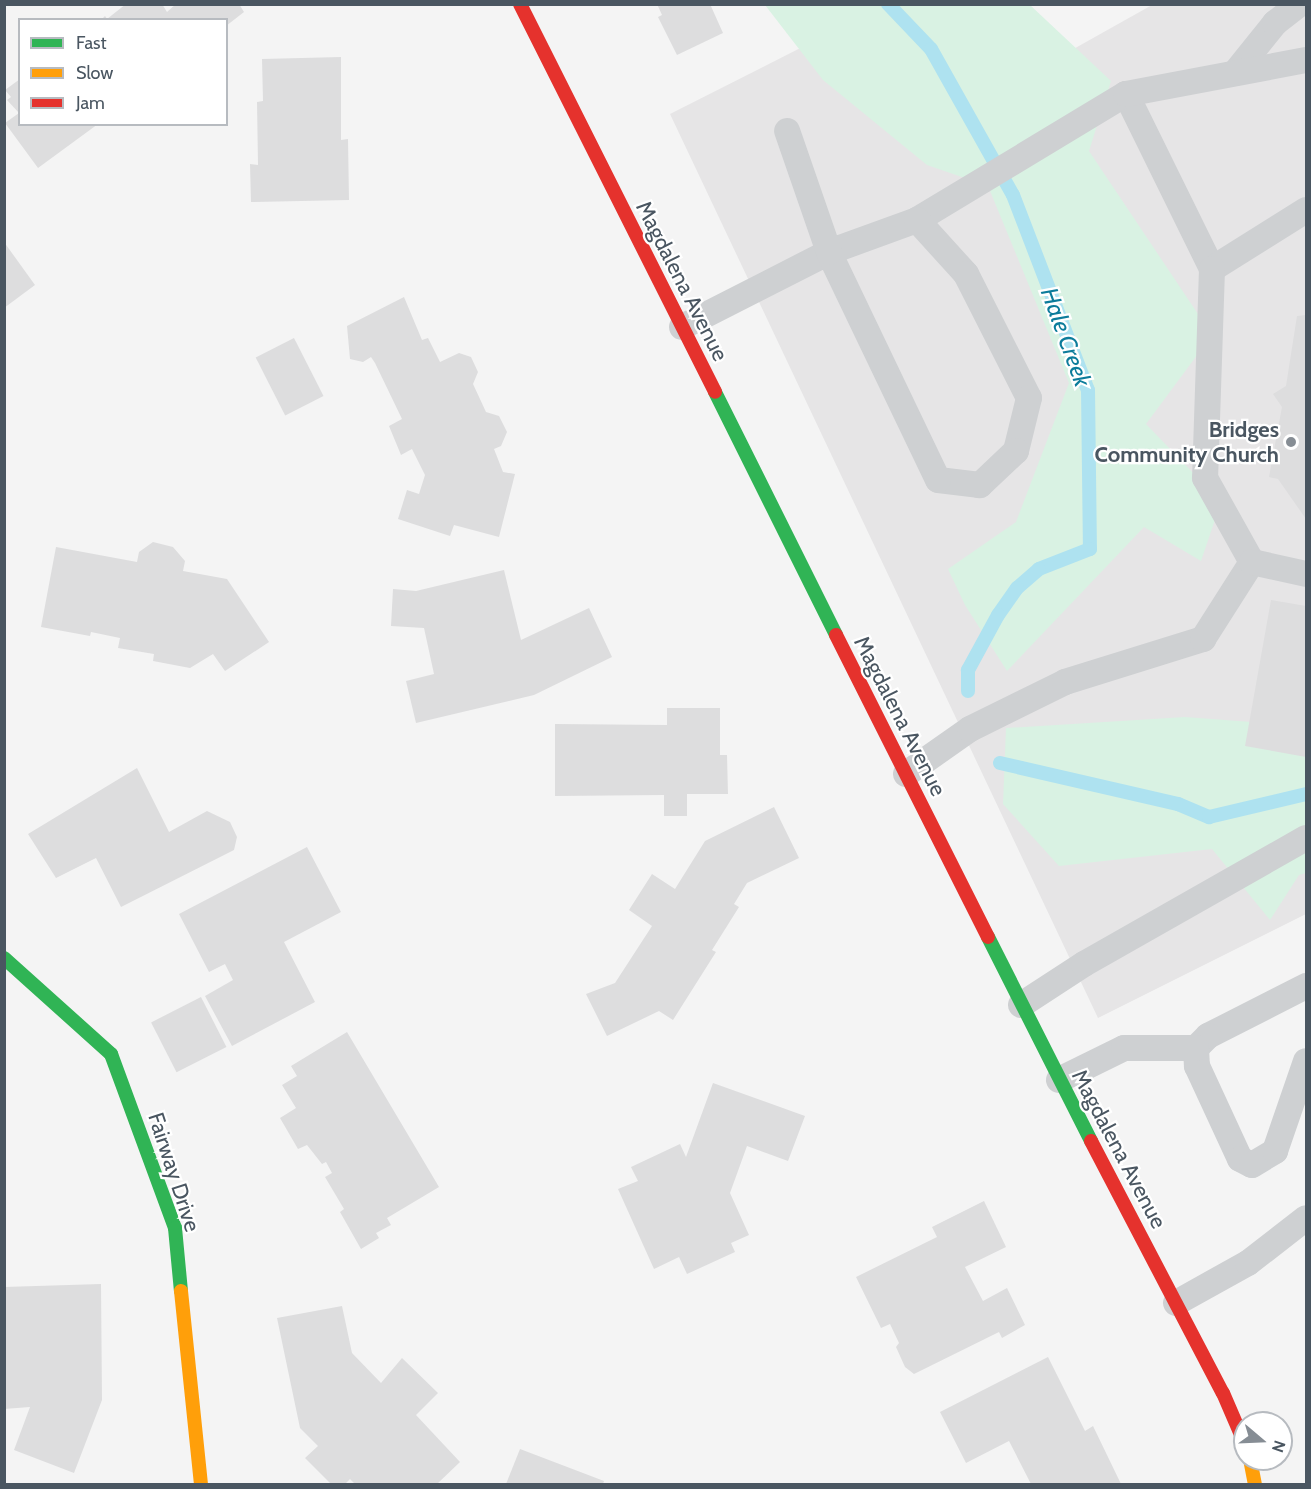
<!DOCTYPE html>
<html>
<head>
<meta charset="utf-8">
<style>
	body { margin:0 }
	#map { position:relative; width:1311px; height:1489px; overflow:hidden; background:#f4f4f4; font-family:Cabin,sans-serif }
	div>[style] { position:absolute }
	.education>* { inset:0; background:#e6e5e6 }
	.green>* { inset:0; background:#d9f2e3 }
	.stream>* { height:14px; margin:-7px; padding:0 7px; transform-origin:7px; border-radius:7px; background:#aee2f0 }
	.building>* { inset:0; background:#ddddde; transform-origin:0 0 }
	.lane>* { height:26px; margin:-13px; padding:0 13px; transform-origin:13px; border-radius:13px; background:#ced0d2 }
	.fast>* { height:14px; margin:-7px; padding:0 7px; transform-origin:7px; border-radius:7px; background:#30b455 }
	.slow>* { height:14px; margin:-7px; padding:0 7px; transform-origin:7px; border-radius:7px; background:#ff9f0a }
	.jam>* { height:14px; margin:-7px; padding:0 7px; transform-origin:7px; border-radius:7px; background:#e5322d }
	.dots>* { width:16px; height:16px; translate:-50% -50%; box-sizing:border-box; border:3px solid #fff; border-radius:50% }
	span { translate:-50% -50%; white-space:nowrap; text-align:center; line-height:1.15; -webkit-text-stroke:4.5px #fff; paint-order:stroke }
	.street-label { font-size:22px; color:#4a5661 }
	.poi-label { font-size:22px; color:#4a5661; font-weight:700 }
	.right { translate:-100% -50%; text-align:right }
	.water-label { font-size:24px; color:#0c7c9b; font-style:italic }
	.frame { position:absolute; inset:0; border:6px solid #4a5661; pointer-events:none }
	.legend { position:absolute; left:18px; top:18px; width:210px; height:108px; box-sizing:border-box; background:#fff; border:2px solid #b7bbc0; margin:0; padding:8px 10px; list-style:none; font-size:18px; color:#4a5661 }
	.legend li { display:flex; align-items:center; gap:12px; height:30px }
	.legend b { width:30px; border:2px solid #b7bbc0 }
	.north { position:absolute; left:1233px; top:1411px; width:60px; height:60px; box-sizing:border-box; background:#fff; border:2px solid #b7bbc0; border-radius:50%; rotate:109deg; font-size:16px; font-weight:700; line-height:24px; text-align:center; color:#4a5661 }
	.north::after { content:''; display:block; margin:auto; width:21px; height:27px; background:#868d94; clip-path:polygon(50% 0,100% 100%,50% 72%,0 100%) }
</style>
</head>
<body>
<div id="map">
	<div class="education">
		<div style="clip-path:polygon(1152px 5px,1306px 5px,1306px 914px,1098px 1018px,670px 114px,822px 37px,940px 124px)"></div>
	</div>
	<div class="green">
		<div style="clip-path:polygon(765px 5px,1030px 5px,1111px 81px,1089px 151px,1212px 335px,1146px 424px,1221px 502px,1201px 561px,1144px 527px,1007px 671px,965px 605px,948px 569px,1016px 522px,1069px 383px,988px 186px,927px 165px,823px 80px)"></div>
		<div style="clip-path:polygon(1185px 717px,1265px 723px,1306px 737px,1306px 873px,1299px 875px,1270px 920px,1212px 849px,1059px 866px,1003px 804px,1006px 728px)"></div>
	</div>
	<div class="stream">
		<div style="left:888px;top:4px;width:62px;rotate:46.3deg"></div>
		<div style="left:931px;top:49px;width:167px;rotate:60.7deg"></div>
		<div style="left:1013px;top:195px;width:209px;rotate:69deg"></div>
		<div style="left:1088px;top:390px;width:159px;rotate:89.3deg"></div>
		<div style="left:1090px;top:549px;width:55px;rotate:158.6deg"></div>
		<div style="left:1039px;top:569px;width:29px;rotate:139deg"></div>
		<div style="left:1017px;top:588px;width:33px;rotate:125deg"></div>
		<div style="left:998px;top:615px;width:63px;rotate:118.6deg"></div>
		<div style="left:968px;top:670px;width:21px;rotate:90deg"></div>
		<div style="left:1000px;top:763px;width:183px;rotate:13deg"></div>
		<div style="left:1178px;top:804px;width:34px;rotate:23deg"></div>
		<div style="left:1209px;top:817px;width:100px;rotate:-13.3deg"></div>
	</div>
	<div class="building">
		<div style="clip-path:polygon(126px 4px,162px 4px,167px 12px,176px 4px,239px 4px,244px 12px,226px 26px,226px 20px,101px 20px,105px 16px,107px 19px)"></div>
		<div style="clip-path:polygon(657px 4px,710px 4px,723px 33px,677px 55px,658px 17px,662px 15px)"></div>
		<div style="clip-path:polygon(341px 57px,341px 140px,348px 139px,349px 200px,251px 202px,250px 164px,258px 165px,257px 102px,263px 101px,262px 59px)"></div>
		<div style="clip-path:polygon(20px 79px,20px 124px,98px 124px,38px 168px,5px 123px,19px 113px,7px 100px,11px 97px,5px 90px)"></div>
		<div style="clip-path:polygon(4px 242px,35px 285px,4px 308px)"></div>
		<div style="clip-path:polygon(404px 297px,422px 340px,428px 338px,440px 362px,459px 353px,471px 357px,478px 372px,473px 384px,486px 412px,499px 416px,507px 432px,501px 446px,494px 449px,503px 472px,515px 474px,499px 537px,454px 525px,450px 536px,398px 519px,407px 490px,419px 494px,425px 475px,412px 449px,401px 455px,389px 426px,402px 419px,375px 363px,371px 357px,363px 362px,350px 359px,347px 326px)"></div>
		<div style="clip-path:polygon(1306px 315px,1306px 519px,1278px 479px,1269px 477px,1282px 407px,1273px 394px,1286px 386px,1297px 316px)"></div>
		<div style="left:294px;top:338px;width:65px;height:43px;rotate:63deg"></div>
		<div style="clip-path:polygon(153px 542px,173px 547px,185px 561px,183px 571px,227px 579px,269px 642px,225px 671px,213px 654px,190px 668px,153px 661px,154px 654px,118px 648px,120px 638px,91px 632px,90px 636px,41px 627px,56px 547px,137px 562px,139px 552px)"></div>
		<div style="clip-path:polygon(504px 570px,521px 640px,589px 608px,612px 657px,534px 695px,416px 723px,406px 681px,434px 674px,424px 628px,391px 626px,393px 589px,416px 591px)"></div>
		<div style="clip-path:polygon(1271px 600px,1306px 606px,1306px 757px,1245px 746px)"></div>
		<div style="clip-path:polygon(667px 708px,720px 708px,720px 755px,727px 755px,728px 794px,687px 794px,687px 816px,664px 816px,664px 795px,555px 796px,555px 724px,667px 725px)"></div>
		<div style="clip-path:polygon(137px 768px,169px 832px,207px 811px,230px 822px,237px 837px,234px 850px,121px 907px,96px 858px,56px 878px,28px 834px)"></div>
		<div style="clip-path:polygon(774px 807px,799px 858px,747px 883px,734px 904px,739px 907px,712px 950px,716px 952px,673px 1020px,659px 1011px,607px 1036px,586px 994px,615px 983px,652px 926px,629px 910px,652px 874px,675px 889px,705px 841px)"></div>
		<div style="clip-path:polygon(307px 847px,341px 912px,284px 942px,315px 1002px,232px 1046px,205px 996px,233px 980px,225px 964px,209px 972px,179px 914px)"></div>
		<div style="left:201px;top:997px;width:56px;height:56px;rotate:63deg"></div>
		<div style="clip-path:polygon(347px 1032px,439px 1187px,387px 1218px,391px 1225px,376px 1233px,379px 1238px,361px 1249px,340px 1212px,344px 1209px,325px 1177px,332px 1173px,326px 1162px,322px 1164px,307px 1145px,298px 1149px,280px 1118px,296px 1108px,282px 1085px,297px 1076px,291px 1066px)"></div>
		<div style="clip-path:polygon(713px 1083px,805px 1116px,788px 1161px,747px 1146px,730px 1193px,749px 1235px,731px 1243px,735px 1252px,687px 1274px,679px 1257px,654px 1269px,618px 1189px,638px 1181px,631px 1167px,680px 1144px,686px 1157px)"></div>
		<div style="clip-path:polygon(984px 1201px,1006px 1247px,965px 1267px,983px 1301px,1007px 1288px,1025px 1325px,1002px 1338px,999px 1332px,914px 1374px,905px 1367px,896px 1347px,899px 1343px,890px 1324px,881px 1328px,856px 1277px,937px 1237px,932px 1227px)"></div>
		<div style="clip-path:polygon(101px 1284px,102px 1400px,74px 1473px,14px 1450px,30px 1407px,4px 1409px,4px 1287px)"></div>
		<div style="clip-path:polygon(342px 1306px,352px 1353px,381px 1383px,402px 1358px,438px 1393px,416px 1415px,460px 1462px,437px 1484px,355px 1484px,350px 1479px,345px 1484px,331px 1484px,305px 1458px,318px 1446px,300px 1428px,277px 1318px)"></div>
		<div style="clip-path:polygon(1048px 1357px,1085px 1431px,1093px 1426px,1121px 1484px,1031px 1484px,1009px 1441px,966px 1463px,940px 1412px)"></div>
		<div style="clip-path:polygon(520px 1449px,604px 1481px,603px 1484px,506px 1484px)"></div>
	</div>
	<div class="lane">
		<div style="left:1235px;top:73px;width:64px;rotate:-51.3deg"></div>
		<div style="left:1275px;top:23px;width:31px;rotate:-38deg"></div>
		<div style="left:1126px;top:94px;width:195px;rotate:63.8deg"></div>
		<div style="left:1212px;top:269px;width:111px;rotate:-32.1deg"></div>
		<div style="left:917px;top:220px;width:244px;rotate:-31.1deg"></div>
		<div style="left:1126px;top:94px;width:183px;rotate:-10.7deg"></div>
		<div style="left:1212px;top:269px;width:209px;rotate:91.9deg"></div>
		<div style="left:1205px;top:478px;width:96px;rotate:60.8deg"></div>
		<div style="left:682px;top:327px;width:165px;rotate:-27deg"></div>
		<div style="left:829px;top:252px;width:94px;rotate:-20deg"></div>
		<div style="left:917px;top:220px;width:73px;rotate:47.8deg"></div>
		<div style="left:966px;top:274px;width:139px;rotate:63.1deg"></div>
		<div style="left:1029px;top:398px;width:55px;rotate:103.8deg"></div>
		<div style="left:1016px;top:451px;width:50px;rotate:136.6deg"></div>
		<div style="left:980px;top:485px;width:42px;rotate:-173.2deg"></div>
		<div style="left:938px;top:480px;width:253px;rotate:-115.6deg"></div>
		<div style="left:829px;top:252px;width:128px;rotate:-109.1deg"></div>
		<div style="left:906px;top:774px;width:78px;rotate:-35.1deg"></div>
		<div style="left:970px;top:729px;width:106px;rotate:-26.3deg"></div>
		<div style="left:1065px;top:682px;width:145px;rotate:-17.3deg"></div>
		<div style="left:1203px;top:639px;width:91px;rotate:-57.5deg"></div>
		<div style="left:1252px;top:562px;width:55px;rotate:12.5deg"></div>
		<div style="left:1306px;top:986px;width:110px;rotate:153deg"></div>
		<div style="left:1208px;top:1036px;width:17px;rotate:135deg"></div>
		<div style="left:1196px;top:1048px;width:18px;rotate:87deg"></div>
		<div style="left:1197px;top:1066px;width:102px;rotate:65.2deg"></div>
		<div style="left:1240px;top:1159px;width:13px;rotate:27deg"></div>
		<div style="left:1252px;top:1165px;width:27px;rotate:-31deg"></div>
		<div style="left:1275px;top:1151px;width:95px;rotate:-71deg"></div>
		<div style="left:1021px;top:1005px;width:75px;rotate:-33.1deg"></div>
		<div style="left:1084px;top:964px;width:255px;rotate:-29.6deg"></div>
		<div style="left:1059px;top:1080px;width:72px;rotate:-26.2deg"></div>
		<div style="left:1124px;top:1048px;width:72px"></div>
		<div style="left:1176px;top:1303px;width:82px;rotate:-29.1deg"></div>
		<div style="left:1248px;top:1263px;width:73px;rotate:-37.8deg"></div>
	</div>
	<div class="fast">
		<div style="left:715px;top:392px;width:271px;rotate:63.5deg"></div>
		<div style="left:988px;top:937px;width:229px;rotate:63.2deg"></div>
		<div style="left:4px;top:958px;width:144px;rotate:41.9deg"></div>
		<div style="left:111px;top:1054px;width:185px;rotate:69.8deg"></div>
		<div style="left:175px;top:1228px;width:63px;rotate:84.6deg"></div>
	</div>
	<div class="slow">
		<div style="left:181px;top:1291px;width:194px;rotate:84.1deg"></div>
		<div style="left:1250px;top:1459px;width:25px;rotate:79deg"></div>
	</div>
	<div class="jam">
		<div style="left:520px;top:4px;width:434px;rotate:63.3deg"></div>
		<div style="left:836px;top:635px;width:338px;rotate:63.3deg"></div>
		<div style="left:1091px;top:1141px;width:284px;rotate:62.4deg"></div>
		<div style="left:1223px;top:1393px;width:56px;rotate:66.7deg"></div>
	</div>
	<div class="dots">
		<div style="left:1291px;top:442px;background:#868d94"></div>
	</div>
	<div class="street-label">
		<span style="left:682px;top:281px;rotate:63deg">Magdalena Avenue</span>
		<span style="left:900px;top:716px;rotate:63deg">Magdalena Avenue</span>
		<span style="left:1119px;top:1149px;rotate:62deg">Magdalena Avenue</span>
		<span style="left:174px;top:1172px;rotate:72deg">Fairway Drive</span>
	</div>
	<div class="poi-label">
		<span class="right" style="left:1279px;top:442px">Bridges<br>Community Church</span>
	</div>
	<div class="water-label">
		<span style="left:1066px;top:337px;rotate:70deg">Hale Creek</span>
	</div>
	<div class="frame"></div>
	<ul class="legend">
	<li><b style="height:8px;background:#30b455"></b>Fast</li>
	<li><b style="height:8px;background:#ff9f0a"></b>Slow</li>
	<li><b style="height:8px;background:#e5322d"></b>Jam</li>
	</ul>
	<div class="north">N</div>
</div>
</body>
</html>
